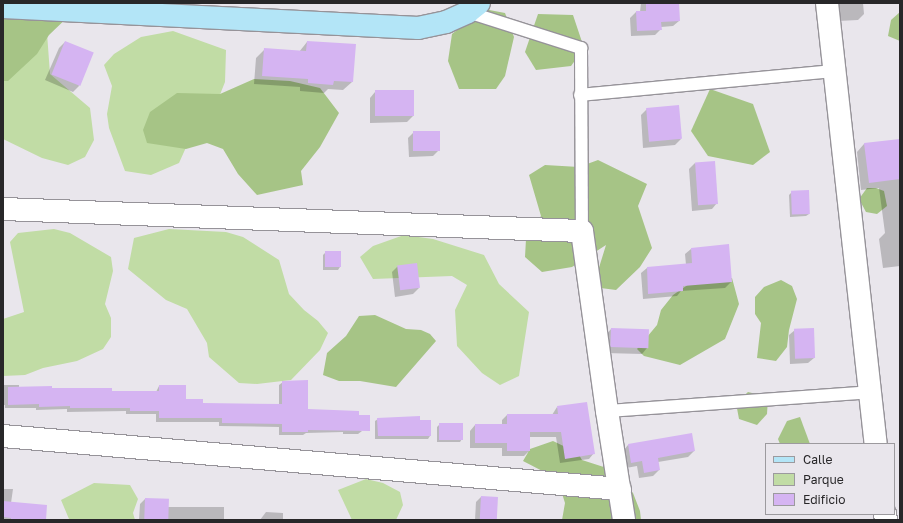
<!DOCTYPE html>
<html>
<head>
<meta charset="utf-8">
<style>
	body { margin:0 }
	#map { position:relative; width:903px; height:523px; overflow:hidden; background:#e9e6ec; font-family:"Golos Text",sans-serif }
	div>[style] { position:absolute }
	.green>* { inset:0; background:#c1dca5 }
	.forest>* { inset:0; background:#a6c486 }
	.shadow>* { inset:0; background:#0003 }
	.building>* { inset:0; background:#d5b4f2; transform-origin:0 0 }
	.roads { filter:drop-shadow(1px 0 #969399) drop-shadow(-1px 0 #969399) drop-shadow(0 1px #969399) drop-shadow(0 -1px #969399) }
	.service>* { height:12px; margin:-6px; padding:0 6px; transform-origin:6px; border-radius:6px; background:#fff }
	.minor>* { height:22px; margin:-11px; padding:0 11px; transform-origin:11px; border-radius:11px; background:#fff }
	.secondary>* { height:22px; margin:-11px; padding:0 11px; transform-origin:11px; border-radius:11px; background:#b3e5f7 }
	span { translate:-50% -50%; white-space:nowrap; text-align:center; line-height:1.15; -webkit-text-stroke:3px #e9e6ec; paint-order:stroke }
	.frame { position:absolute; inset:0; border:4px solid #282729; pointer-events:none }
	.legend { position:absolute; left:765px; top:443px; width:130px; height:72px; box-sizing:border-box; background:#e9e6ec; border:1px solid #9c9a9e; margin:0; padding:5px 7px; list-style:none; font-size:12px; color:#282729 }
	.legend li { display:flex; align-items:center; gap:8px; height:20px }
	.legend b { width:20px; border:1px solid #9c9a9e }
</style>
</head>
<body>
<div id="map">
	<div class="green">
		<div style="clip-path:polygon(173px 31px,226px 50px,225px 82px,213px 112px,188px 143px,179px 163px,151px 175px,125px 171px,109px 128px,107px 114px,112px 86px,104px 65px,114px 54px,141px 37px)"></div>
		<div style="clip-path:polygon(47px 33px,50px 74px,90px 108px,94px 140px,85px 157px,68px 165px,42px 158px,3px 139px,3px 37px)"></div>
		<div style="clip-path:polygon(54px 229px,70px 233px,111px 257px,113px 271px,105px 304px,111px 318px,111px 337px,103px 349px,77px 361px,43px 368px,25px 375px,3px 376px,3px 319px,24px 312px,10px 242px,18px 233px)"></div>
		<div style="clip-path:polygon(169px 229px,226px 232px,243px 237px,279px 260px,289px 294px,304px 310px,318px 321px,328px 333px,320px 350px,291px 380px,257px 384px,239px 383px,209px 357px,207px 343px,187px 309px,166px 300px,128px 269px,134px 238px)"></div>
		<div style="clip-path:polygon(404px 235px,433px 239px,484px 255px,499px 284px,529px 312px,519px 376px,500px 385px,482px 373px,457px 346px,455px 310px,467px 285px,452px 276px,373px 279px,360px 257px,373px 246px)"></div>
		<div style="clip-path:polygon(366px 479px,383px 483px,400px 492px,403px 505px,396px 520px,352px 520px,338px 490px)"></div>
		<div style="clip-path:polygon(94px 483px,130px 485px,138px 499px,133px 513px,135px 520px,69px 519px,61px 500px)"></div>
	</div>
	<div class="forest">
		<div style="clip-path:polygon(3px 3px,73px 12px,49px 35px,37px 54px,8px 81px,3px 81px)"></div>
		<div style="clip-path:polygon(484px 9px,505px 13px,514px 37px,505px 76px,496px 89px,459px 89px,448px 61px,452px 34px)"></div>
		<div style="clip-path:polygon(900px 12px,900px 41px,888px 36px,891px 20px)"></div>
		<div style="clip-path:polygon(538px 14px,573px 15px,584px 48px,571px 66px,536px 70px,525px 52px)"></div>
		<div style="clip-path:polygon(254px 79px,290px 81px,320px 88px,339px 113px,320px 147px,301px 171px,303px 185px,257px 195px,238px 174px,223px 149px,207px 143px,186px 149px,147px 143px,143px 130px,150px 112px,177px 93px,220px 94px)"></div>
		<div style="clip-path:polygon(710px 89px,753px 104px,770px 152px,753px 165px,708px 156px,691px 131px)"></div>
		<div style="clip-path:polygon(598px 160px,647px 184px,638px 206px,652px 248px,640px 267px,616px 290px,593px 287px,606px 245px,572px 267px,542px 272px,525px 257px,526px 239px,541px 216px,529px 175px,545px 165px,579px 167px)"></div>
		<div style="clip-path:polygon(867px 188px,876px 188px,884px 191px,887px 206px,877px 214px,866px 212px,859px 199px)"></div>
		<div style="clip-path:polygon(732px 278px,739px 304px,725px 339px,680px 365px,644px 356px,637px 349px,657px 325px,661px 310px,673px 295px,689px 284px)"></div>
		<div style="clip-path:polygon(781px 280px,792px 286px,797px 299px,789px 330px,787px 347px,776px 361px,757px 358px,761px 323px,755px 314px,755px 297px,764px 287px)"></div>
		<div style="clip-path:polygon(375px 315px,406px 329px,421px 330px,430px 334px,436px 341px,396px 387px,360px 381px,339px 381px,323px 375px,327px 353px,346px 336px,359px 316px)"></div>
		<div style="clip-path:polygon(748px 392px,768px 397px,767px 414px,757px 425px,739px 419px,736px 403px)"></div>
		<div style="clip-path:polygon(800px 417px,810px 444px,780px 444px,778px 439px,787px 421px)"></div>
		<div style="clip-path:polygon(553px 441px,578px 453px,582px 460px,613px 470px,633px 493px,640px 511px,641px 520px,562px 520px,565px 503px,559px 484px,552px 476px,523px 461px,530px 449px)"></div>
	</div>
	<div class="shadow">
		<div style="clip-path:polygon(641px 3px,678px 3px,679px 21px,673px 26px,661px 27px,661px 29px,655px 35px,631px 36px,630px 18px,636px 12px,640px 12px)"></div>
		<div style="clip-path:polygon(837px 3px,863px 3px,864px 14px,858px 20px,838px 21px)"></div>
		<div style="clip-path:polygon(65px 42px,79px 86px,73px 92px,45px 80px,59px 48px)"></div>
		<div style="clip-path:polygon(307px 42px,352px 82px,343px 90px,328px 89px,324px 93px,300px 91px,300px 87px,254px 84px,256px 58px,265px 49px,299px 52px)"></div>
		<div style="clip-path:polygon(375px 92px,413px 116px,407px 122px,370px 123px,370px 98px)"></div>
		<div style="clip-path:polygon(647px 109px,681px 139px,675px 145px,643px 148px,641px 115px)"></div>
		<div style="clip-path:polygon(414px 132px,439px 150px,433px 156px,409px 157px,408px 138px)"></div>
		<div style="clip-path:polygon(900px 140px,900px 266px,883px 268px,879px 239px,885px 233px,879px 188px,861px 190px,857px 152px,864px 144px)"></div>
		<div style="clip-path:polygon(695px 163px,717px 203px,712px 209px,692px 211px,689px 169px)"></div>
		<div style="clip-path:polygon(792px 192px,809px 214px,806px 216px,790px 217px,789px 195px)"></div>
		<div style="clip-path:polygon(691px 249px,731px 282px,725px 288px,681px 291px,677px 296px,643px 299px,641px 273px,647px 268px,686px 265px,685px 254px)"></div>
		<div style="clip-path:polygon(326px 252px,340px 252px,340px 267px,338px 270px,323px 270px,323px 255px)"></div>
		<div style="clip-path:polygon(398px 266px,419px 288px,413px 294px,395px 297px,392px 272px)"></div>
		<div style="clip-path:polygon(611px 329px,647px 348px,642px 354px,605px 353px,606px 335px)"></div>
		<div style="clip-path:polygon(795px 330px,814px 358px,808px 363px,790px 364px,789px 335px)"></div>
		<div style="clip-path:polygon(283px 382px,307px 410px,362px 431px,358px 434px,343px 434px,343px 432px,306px 433px,303px 435px,279px 435px,279px 427px,219px 426px,219px 422px,156px 422px,156px 414px,126px 414px,126px 411px,67px 412px,67px 409px,36px 410px,36px 408px,5px 408px,5px 405px,3px 405px,3px 385px,19px 385px,19px 388px,111px 392px,156px 392px,159px 386px,185px 400px,202px 404px,279px 405px,279px 385px)"></div>
		<div style="clip-path:polygon(557px 407px,594px 453px,589px 459px,560px 463px,556px 437px,529px 437px,529px 451px,524px 456px,502px 456px,502px 448px,470px 448px,470px 431px,475px 425px,502px 425px,502px 420px,507px 415px,552px 415px)"></div>
		<div style="clip-path:polygon(378px 419px,419px 421px,430px 436px,428px 439px,375px 439px,375px 421px)"></div>
		<div style="clip-path:polygon(440px 424px,462px 439px,460px 442px,437px 442px,437px 427px)"></div>
		<div style="clip-path:polygon(628px 445px,694px 451px,688px 457px,658px 462px,659px 470px,653px 476px,639px 478px,637px 466px,626px 468px,623px 451px)"></div>
		<div style="clip-path:polygon(3px 489px,13px 489px,11px 503px,45px 520px,3px 520px)"></div>
		<div style="clip-path:polygon(481px 497px,496px 520px,475px 520px,476px 502px)"></div>
		<div style="clip-path:polygon(145px 499px,168px 500px,168px 507px,224px 507px,224px 520px,139px 520px,140px 504px)"></div>
		<div style="clip-path:polygon(266px 512px,283px 513px,283px 520px,260px 520px)"></div>
	</div>
	<div class="building">
		<div style="clip-path:polygon(646px 3px,679px 3px,680px 21px,661px 22px,662px 30px,637px 31px,636px 11px,646px 11px)"></div>
		<div style="left:65px;top:41px;width:31px;height:36px;rotate:22deg"></div>
		<div style="clip-path:polygon(307px 41px,356px 44px,353px 82px,334px 81px,333px 85px,308px 83px,308px 79px,262px 76px,264px 48px,306px 51px)"></div>
		<div style="left:414px;top:90px;width:26px;height:39px;rotate:90deg"></div>
		<div style="left:679px;top:105px;width:34px;height:33px;rotate:85deg"></div>
		<div style="left:413px;top:131px;width:27px;height:20px"></div>
		<div style="clip-path:polygon(900px 139px,900px 179px,869px 183px,864px 143px)"></div>
		<div style="left:715px;top:161px;width:43px;height:20px;rotate:86deg"></div>
		<div style="left:809px;top:190px;width:24px;height:18px;rotate:88deg"></div>
		<div style="clip-path:polygon(729px 244px,732px 282px,683px 286px,683px 291px,648px 294px,647px 267px,692px 263px,691px 248px)"></div>
		<div style="left:325px;top:251px;width:16px;height:16px"></div>
		<div style="left:417px;top:263px;width:25px;height:20px;rotate:83deg"></div>
		<div style="left:611px;top:328px;width:38px;height:19px;rotate:2deg"></div>
		<div style="left:814px;top:328px;width:30px;height:20px;rotate:88deg"></div>
		<div style="clip-path:polygon(308px 380px,308px 409px,359px 411px,359px 415px,370px 415px,370px 431px,308px 430px,308px 432px,282px 432px,282px 424px,222px 423px,222px 418px,159px 418px,159px 411px,130px 411px,130px 408px,70px 408px,70px 406px,39px 407px,39px 404px,8px 405px,8px 387px,52px 386px,52px 388px,112px 388px,112px 391px,159px 391px,159px 385px,186px 385px,186px 399px,203px 399px,203px 403px,282px 404px,282px 381px)"></div>
		<div style="clip-path:polygon(587px 402px,595px 454px,565px 459px,561px 432px,530px 432px,530px 451px,507px 451px,507px 443px,475px 443px,475px 424px,507px 424px,507px 414px,558px 414px,557px 406px)"></div>
		<div style="clip-path:polygon(420px 416px,420px 420px,431px 420px,431px 436px,378px 436px,377px 418px)"></div>
		<div style="left:439px;top:423px;width:24px;height:17px"></div>
		<div style="clip-path:polygon(692px 433px,695px 451px,658px 458px,660px 470px,644px 473px,642px 461px,631px 463px,628px 444px)"></div>
		<div style="left:481px;top:496px;width:17px;height:24px;rotate:3deg"></div>
		<div style="left:145px;top:498px;width:24px;height:22px;rotate:2deg"></div>
		<div style="clip-path:polygon(3px 501px,47px 505px,46px 520px,11px 520px,11px 518px,3px 517px)"></div>
	</div>
	<div class="roads">
		<div class="service">
			<div style="left:468px;top:12px;width:119px;rotate:17.7deg"></div>
			<div style="left:581px;top:48px;width:183px;rotate:89.7deg"></div>
			<div style="left:580px;top:95px;width:254px;rotate:-5.4deg"></div>
			<div style="left:607px;top:411px;width:264px;rotate:-4.1deg"></div>
		</div>
		<div class="minor">
			<div style="left:827px;top:3px;width:444px;rotate:83.7deg"></div>
			<div style="left:3px;top:209px;width:579px;rotate:2.18deg"></div>
			<div style="left:582px;top:231px;width:182px;rotate:82.1deg"></div>
			<div style="left:607px;top:411px;width:110px;rotate:81.1deg"></div>
			<div style="left:3px;top:436px;width:619px;rotate:4.91deg"></div>
			<div style="left:885px;top:514px;width:6px;rotate:81deg"></div>
		</div>
		<div class="secondary">
			<div style="left:3px;top:7px;width:416px;rotate:2.9deg"></div>
			<div style="left:418px;top:28px;width:29px;rotate:-12deg"></div>
			<div style="left:446px;top:22px;width:24px;rotate:-24deg"></div>
			<div style="left:468px;top:12px;width:14px;rotate:-39deg"></div>
		</div>
	</div>
	<div class="frame"></div>
	<ul class="legend">
	<li><b style="height:5px;background:#b3e5f7"></b>Calle</li>
	<li><b style="height:11px;background:#c1dca5"></b>Parque</li>
	<li><b style="height:11px;background:#d5b4f2"></b>Edificio</li>
	</ul>
</div>
</body>
</html>
